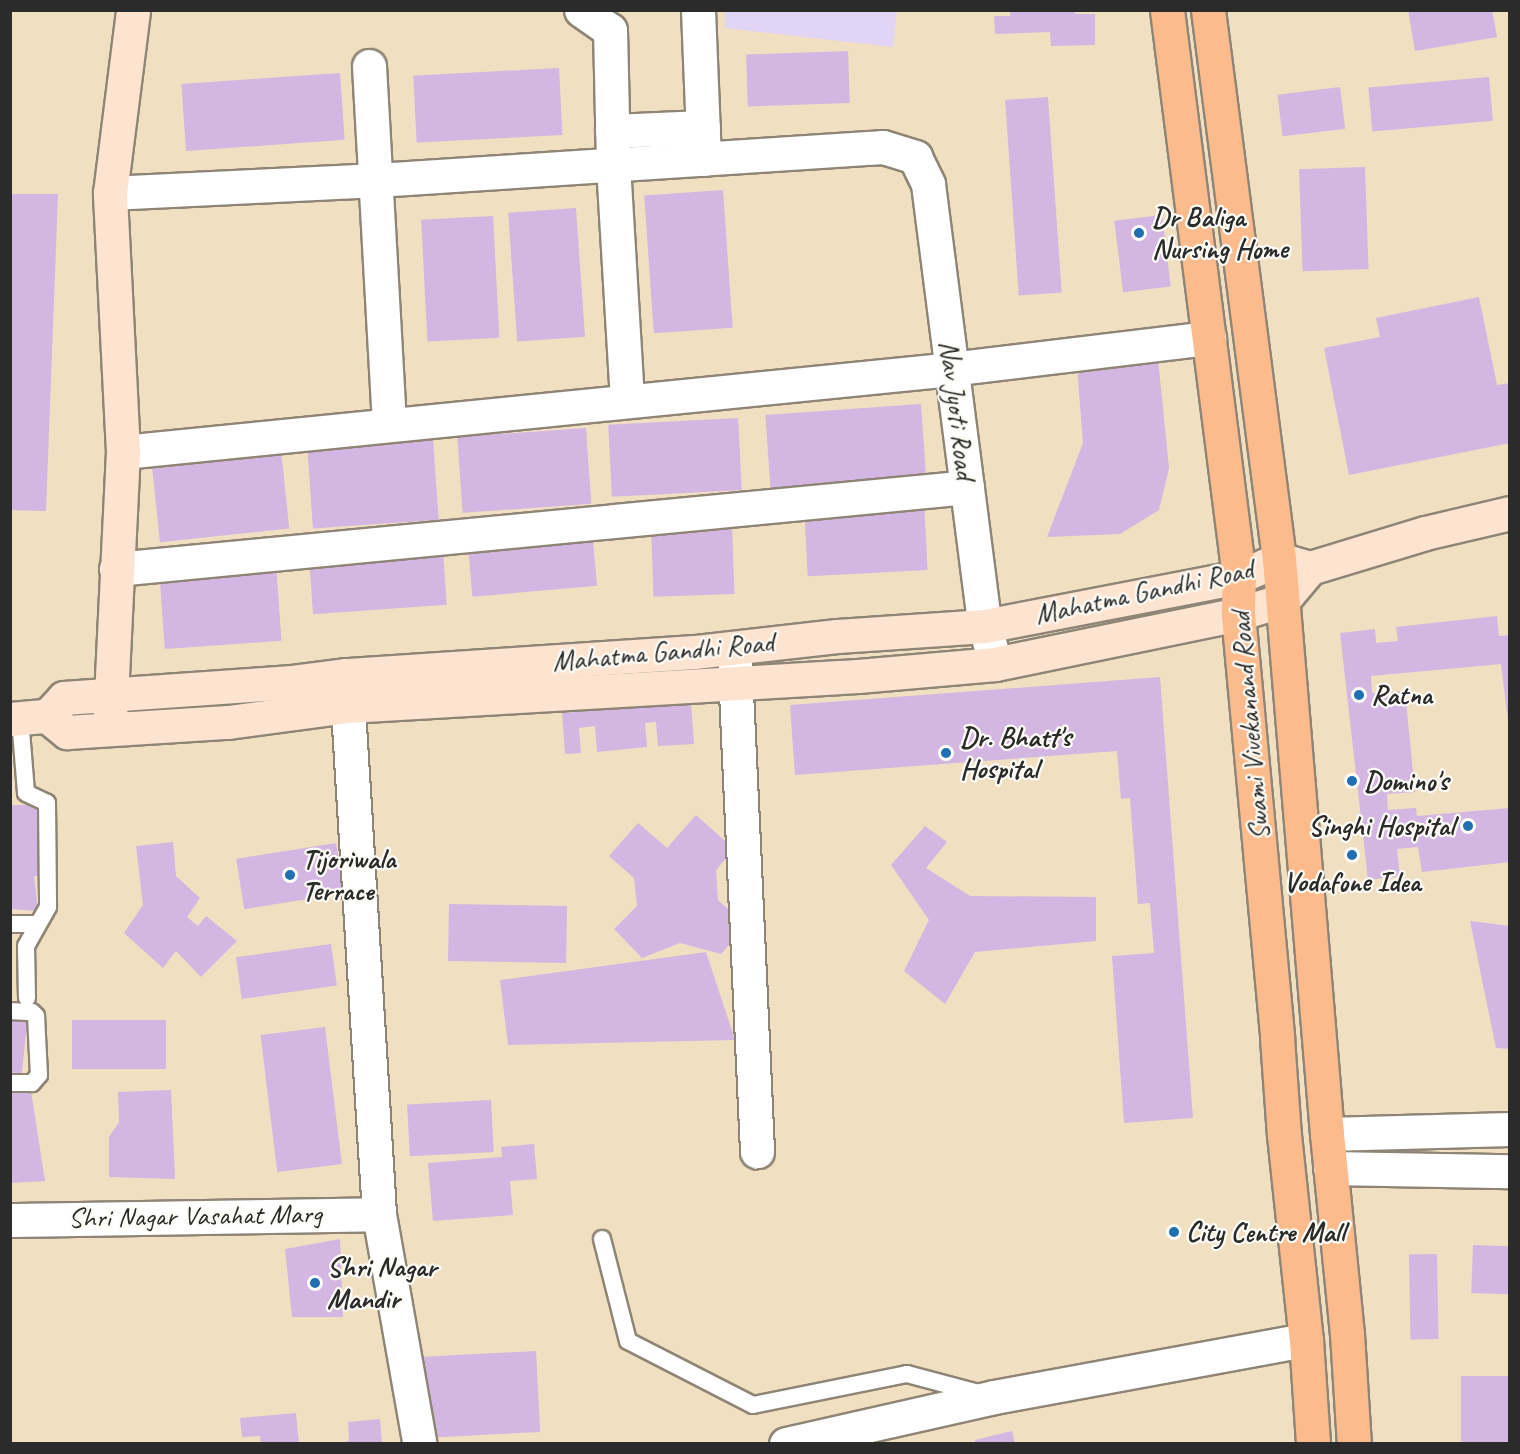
<!DOCTYPE html>
<html>
<head>
<meta charset="utf-8">
<style>
	body { margin:0 }
	#map { position:relative; width:1520px; height:1454px; overflow:hidden; background:#f1dfc1; font-family:Caveat,sans-serif }
	div>[style] { position:absolute }
	.built>* { inset:0; background:#e1d4f4 }
	.building>* { inset:0; background:#d3b6e2; transform-origin:0 0 }
	.roads { filter:drop-shadow(2px 0 #8e8576) drop-shadow(-2px 0 #8e8576) drop-shadow(0 2px #8e8576) drop-shadow(0 -2px #8e8576) }
	.lane>* { height:16px; margin:-8px; padding:0 8px; transform-origin:8px; border-radius:8px; background:#fff }
	.street>* { height:33px; margin:-16.5px; padding:0 16.5px; transform-origin:16.5px; border-radius:16.5px; background:#fff }
	.secondary>* { height:33px; margin:-16.5px; padding:0 16.5px; transform-origin:16.5px; border-radius:16.5px; background:#fde4d1 }
	.primary>* { height:33px; margin:-16.5px; padding:0 16.5px; transform-origin:16.5px; border-radius:16.5px; background:#fbbb8c }
	.dots>* { width:16px; height:16px; translate:-50% -50%; box-sizing:border-box; border:3px solid #fdfcf7; border-radius:50% }
	span { translate:-50% -50%; white-space:nowrap; text-align:center; line-height:1.15; -webkit-text-stroke:4.5px #fdfcf7; paint-order:stroke }
	.poi-label { font-size:28px; color:#2b2b2b; font-weight:700 }
	.left { translate:0 -50%; text-align:left }
	.right { translate:-100% -50%; text-align:right }
	.street-label { font-size:28px; color:#2b2b2b }
	.frame { position:absolute; inset:0; border:12px solid #2b2b2b; pointer-events:none }
</style>
</head>
<body>
<div id="map">
	<div class="built">
		<div style="clip-path:polygon(725px 11px,725px 10px,897px 11px,893px 47px,725px 28px)"></div>
	</div>
	<div class="building">
		<div style="clip-path:polygon(1010px 10px,1075px 10px,1075px 14px,1095px 14px,1095px 45px,1051px 46px,1050px 32px,995px 34px,994px 16px,1010px 16px)"></div>
		<div style="clip-path:polygon(1408px 10px,1492px 10px,1497px 37px,1415px 51px)"></div>
		<div style="left:848px;top:51px;width:52px;height:102px;rotate:88deg"></div>
		<div style="left:559px;top:68px;width:67px;height:146px;rotate:87deg"></div>
		<div style="left:340px;top:73px;width:67px;height:159px;rotate:86deg"></div>
		<div style="left:1489px;top:77px;width:44px;height:121px;rotate:85deg"></div>
		<div style="left:1340px;top:87px;width:42px;height:63px;rotate:83deg"></div>
		<div style="left:1048px;top:97px;width:196px;height:43px;rotate:86deg"></div>
		<div style="left:1365px;top:167px;width:102px;height:66px;rotate:88deg"></div>
		<div style="left:723px;top:190px;width:138px;height:79px;rotate:86deg"></div>
		<div style="clip-path:polygon(10px 194px,58px 194px,46px 511px,10px 510px)"></div>
		<div style="left:576px;top:208px;width:129px;height:68px;rotate:86deg"></div>
		<div style="left:1162px;top:215px;width:72px;height:48px;rotate:83deg"></div>
		<div style="left:493px;top:216px;width:122px;height:72px;rotate:87deg"></div>
		<div style="clip-path:polygon(1479px 297px,1497px 385px,1510px 383px,1510px 443px,1349px 475px,1324px 348px,1380px 337px,1376px 318px)"></div>
		<div style="clip-path:polygon(1158px 359px,1169px 468px,1159px 510px,1120px 534px,1047px 537px,1083px 443px,1077px 367px)"></div>
		<div style="left:921px;top:404px;width:75px;height:156px;rotate:86deg"></div>
		<div style="left:738px;top:418px;width:72px;height:130px;rotate:87deg"></div>
		<div style="left:586px;top:428px;width:76px;height:129px;rotate:86deg"></div>
		<div style="left:433px;top:439px;width:81px;height:126px;rotate:86deg"></div>
		<div style="left:281px;top:450px;width:79px;height:130px;rotate:84deg"></div>
		<div style="left:924px;top:501px;width:69px;height:120px;rotate:87deg"></div>
		<div style="left:732px;top:524px;width:70px;height:81px;rotate:88deg"></div>
		<div style="left:592px;top:529px;width:57px;height:125px;rotate:85deg"></div>
		<div style="left:443px;top:552px;width:53px;height:134px;rotate:86deg"></div>
		<div style="left:276px;top:563px;width:78px;height:117px;rotate:86deg"></div>
		<div style="clip-path:polygon(1497px 616px,1499px 636px,1510px 635px,1510px 737px,1501px 664px,1371px 676px,1372px 693px,1405px 691px,1415px 792px,1387px 794px,1388px 810px,1416px 808px,1417px 816px,1510px 808px,1510px 862px,1422px 872px,1418px 847px,1397px 849px,1400px 876px,1368px 880px,1340px 633px,1375px 629px,1376px 643px,1398px 641px,1396px 627px)"></div>
		<div style="clip-path:polygon(1160px 677px,1193px 1118px,1124px 1123px,1112px 956px,1154px 953px,1150px 903px,1138px 904px,1130px 798px,1121px 799px,1117px 751px,795px 775px,790px 705px)"></div>
		<div style="clip-path:polygon(691px 703px,694px 744px,658px 746px,656px 722px,645px 723px,647px 747px,597px 752px,595px 726px,579px 728px,581px 753px,565px 754px,562px 713px)"></div>
		<div style="clip-path:polygon(10px 805px,38px 805px,39px 854px,45px 854px,45px 876px,34px 876px,38px 911px,10px 909px)"></div>
		<div style="clip-path:polygon(696px 815px,734px 849px,716px 870px,718px 900px,746px 925px,721px 954px,680px 943px,642px 958px,614px 929px,637px 906px,634px 878px,609px 856px,638px 823px,667px 848px)"></div>
		<div style="clip-path:polygon(925px 826px,947px 842px,926px 868px,970px 896px,1096px 897px,1096px 941px,975px 952px,945px 1004px,904px 971px,929px 920px,891px 865px)"></div>
		<div style="clip-path:polygon(173px 842px,176px 876px,200px 898px,187px 917px,198px 926px,206px 916px,237px 941px,201px 977px,176px 951px,163px 968px,124px 933px,143px 905px,136px 846px)"></div>
		<div style="left:336px;top:843px;width:51px;height:101px;rotate:81deg"></div>
		<div style="left:567px;top:906px;width:57px;height:118px;rotate:91deg"></div>
		<div style="clip-path:polygon(1470px 921px,1510px 926px,1510px 1049px,1496px 1048px)"></div>
		<div style="left:331px;top:944px;width:42px;height:96px;rotate:82deg"></div>
		<div style="clip-path:polygon(706px 952px,735px 1040px,508px 1045px,500px 980px)"></div>
		<div style="left:10px;top:1014px;width:18px;height:58px;rotate:6deg"></div>
		<div style="left:72px;top:1020px;width:94px;height:49px"></div>
		<div style="left:325px;top:1027px;width:138px;height:65px;rotate:83deg"></div>
		<div style="clip-path:polygon(10px 1090px,31px 1091px,45px 1181px,10px 1183px)"></div>
		<div style="clip-path:polygon(171px 1090px,175px 1179px,109px 1177px,109px 1137px,119px 1122px,118px 1092px)"></div>
		<div style="left:491px;top:1100px;width:52px;height:84px;rotate:87deg"></div>
		<div style="clip-path:polygon(534px 1144px,537px 1179px,510px 1181px,513px 1215px,433px 1221px,428px 1163px,502px 1157px,501px 1147px)"></div>
		<div style="clip-path:polygon(340px 1239px,343px 1317px,292px 1317px,285px 1249px)"></div>
		<div style="left:1473px;top:1245px;width:37px;height:48px;rotate:2deg"></div>
		<div style="left:1437px;top:1254px;width:85px;height:28px;rotate:89deg"></div>
		<div style="left:536px;top:1351px;width:81px;height:121px;rotate:87deg"></div>
		<div style="left:1461px;top:1376px;width:49px;height:68px"></div>
		<div style="clip-path:polygon(296px 1413px,299px 1444px,261px 1444px,260px 1436px,242px 1437px,240px 1418px)"></div>
		<div style="clip-path:polygon(380px 1419px,382px 1444px,336px 1444px,349px 1441px,348px 1422px)"></div>
		<div style="clip-path:polygon(1012px 1431px,1015px 1444px,976px 1444px,975px 1440px)"></div>
	</div>
	<div class="roads">
		<div class="lane">
			<div style="left:20px;top:718px;width:75px;rotate:85.4deg"></div>
			<div style="left:26px;top:793px;width:23px;rotate:25deg"></div>
			<div style="left:47px;top:803px;width:104px;rotate:89.4deg"></div>
			<div style="left:48px;top:907px;width:45px;rotate:119.4deg"></div>
			<div style="left:26px;top:946px;width:52px;rotate:88.9deg"></div>
			<div style="left:10px;top:924px;width:27px"></div>
			<div style="left:10px;top:1011px;width:22px;rotate:3deg"></div>
			<div style="left:32px;top:1012px;width:6px;rotate:45deg"></div>
			<div style="left:36px;top:1016px;width:59px;rotate:87.1deg"></div>
			<div style="left:39px;top:1075px;width:11px;rotate:131deg"></div>
			<div style="left:32px;top:1083px;width:22px;rotate:180deg"></div>
			<div style="left:602px;top:1239px;width:105px;rotate:75.7deg"></div>
			<div style="left:628px;top:1341px;width:140px;rotate:27.1deg"></div>
			<div style="left:753px;top:1405px;width:157px;rotate:-11.4deg"></div>
			<div style="left:907px;top:1374px;width:74px;rotate:14.8deg"></div>
		</div>
		<div class="street">
			<div style="left:581px;top:10px;width:35px;rotate:35deg"></div>
			<div style="left:610px;top:30px;width:135px;rotate:88.7deg"></div>
			<div style="left:613px;top:165px;width:235px;rotate:86.6deg"></div>
			<div style="left:698px;top:10px;width:149px;rotate:87.7deg"></div>
			<div style="left:369px;top:66px;width:358px;rotate:86.8deg"></div>
			<div style="left:612px;top:131px;width:91px;rotate:-2.5deg"></div>
			<div style="left:110px;top:193px;width:267px;rotate:-2.8deg"></div>
			<div style="left:377px;top:180px;width:507px;rotate:-3.73deg"></div>
			<div style="left:883px;top:147px;width:34px;rotate:17deg"></div>
			<div style="left:915px;top:157px;width:30px;rotate:64deg"></div>
			<div style="left:928px;top:184px;width:446px;rotate:82.7deg"></div>
			<div style="left:985px;top:626px;width:39px;rotate:75deg"></div>
			<div style="left:123px;top:452px;width:832px;rotate:-5.72deg"></div>
			<div style="left:951px;top:369px;width:260px;rotate:-6.9deg"></div>
			<div style="left:116px;top:569px;width:855px;rotate:-5.5deg"></div>
			<div style="left:734px;top:648px;width:504px;rotate:87.38deg"></div>
			<div style="left:346px;top:677px;width:538px;rotate:86.48deg"></div>
			<div style="left:379px;top:1214px;width:231px;rotate:80deg"></div>
			<div style="left:1327px;top:1134px;width:183px;rotate:-1.6deg"></div>
			<div style="left:1330px;top:1168px;width:180px;rotate:1deg"></div>
			<div style="left:10px;top:1220px;width:369px;rotate:-0.9deg"></div>
			<div style="left:786px;top:1444px;width:213px;rotate:-12.7deg"></div>
			<div style="left:994px;top:1397px;width:317px;rotate:-10.4deg"></div>
		</div>
		<div class="secondary">
			<div style="left:1310px;top:568px;width:120px;rotate:-16.9deg"></div>
			<div style="left:1425px;top:533px;width:87px;rotate:-13.2deg"></div>
			<div style="left:110px;top:717px;width:265px;rotate:-87.2deg"></div>
			<div style="left:123px;top:452px;width:259px;rotate:-92.9deg"></div>
			<div style="left:110px;top:193px;width:184px;rotate:-82.8deg"></div>
			<div style="left:10px;top:719px;width:37px;rotate:-5deg"></div>
			<div style="left:47px;top:716px;width:26px;rotate:39deg"></div>
			<div style="left:67px;top:732px;width:161px;rotate:-3.6deg"></div>
			<div style="left:228px;top:722px;width:121px;rotate:-7.6deg"></div>
			<div style="left:348px;top:706px;width:511px;rotate:-3.37deg"></div>
			<div style="left:858px;top:676px;width:138px;rotate:-5deg"></div>
			<div style="left:995px;top:664px;width:248px;rotate:-11.6deg"></div>
			<div style="left:1238px;top:614px;width:47px;rotate:-17.3deg"></div>
			<div style="left:1283px;top:600px;width:42px;rotate:-49.8deg"></div>
			<div style="left:1310px;top:568px;width:32px;rotate:-164deg"></div>
			<div style="left:1279px;top:559px;width:44px;rotate:155.8deg"></div>
			<div style="left:1239px;top:577px;width:259px;rotate:169.1deg"></div>
			<div style="left:985px;top:626px;width:148px;rotate:176.1deg"></div>
			<div style="left:837px;top:636px;width:144px;rotate:173.6deg"></div>
			<div style="left:694px;top:652px;width:350px;rotate:176.2deg"></div>
			<div style="left:345px;top:675px;width:53px;rotate:172.5deg"></div>
			<div style="left:292px;top:682px;width:229px;rotate:176deg"></div>
			<div style="left:64px;top:698px;width:25px;rotate:133deg"></div>
		</div>
		<div class="primary">
			<div style="left:1167px;top:10px;width:572px;rotate:82.76deg"></div>
			<div style="left:1239px;top:577px;width:37px;rotate:92deg"></div>
			<div style="left:1238px;top:614px;width:426px;rotate:84.7deg"></div>
			<div style="left:1277px;top:1038px;width:97px;rotate:85.9deg"></div>
			<div style="left:1284px;top:1135px;width:206px;rotate:83.9deg"></div>
			<div style="left:1306px;top:1340px;width:104px;rotate:86.1deg"></div>
			<div style="left:1208px;top:10px;width:554px;rotate:82.63deg"></div>
			<div style="left:1279px;top:559px;width:577px;rotate:85.23deg"></div>
			<div style="left:1327px;top:1134px;width:201px;rotate:84.3deg"></div>
			<div style="left:1347px;top:1334px;width:110px;rotate:86.4deg"></div>
		</div>
	</div>
	<div class="dots">
		<div style="left:1139px;top:233px;background:#1f6fb2"></div>
		<div style="left:1359px;top:695px;background:#1f6fb2"></div>
		<div style="left:946px;top:753px;background:#1f6fb2"></div>
		<div style="left:1352px;top:781px;background:#1f6fb2"></div>
		<div style="left:1468px;top:826px;background:#1f6fb2"></div>
		<div style="left:1352px;top:855px;background:#1f6fb2"></div>
		<div style="left:290px;top:875px;background:#1f6fb2"></div>
		<div style="left:1174px;top:1232px;background:#1f6fb2"></div>
		<div style="left:315px;top:1283px;background:#1f6fb2"></div>
	</div>
	<div class="poi-label">
		<span class="left" style="left:1152px;top:233px">Dr Baliga<br>Nursing Home</span>
		<span class="left" style="left:1371px;top:695px">Ratna</span>
		<span class="left" style="left:960px;top:753px">Dr. Bhatt's<br>Hospital</span>
		<span class="left" style="left:1364px;top:781px">Domino's</span>
		<span class="right" style="left:1454px;top:826px">Singhi Hospital</span>
		<span class="left" style="left:302px;top:875px">Tijoriwala<br>Terrace</span>
		<span style="left:1352px;top:882px">Vodafone Idea</span>
		<span class="left" style="left:1186px;top:1232px">City Centre Mall</span>
		<span class="left" style="left:327px;top:1283px">Shri Nagar<br>Mandir</span>
	</div>
	<div class="street-label">
		<span style="left:957px;top:410px;rotate:83deg">Nav Jyoti Road</span>
		<span style="left:1144px;top:592px;rotate:-12deg">Mahatma Gandhi Road</span>
		<span style="left:663px;top:652px;rotate:-5deg">Mahatma Gandhi Road</span>
		<span style="left:1250px;top:726px;rotate:-95deg">Swami Vivekanand Road</span>
		<span style="left:195px;top:1216px;rotate:-1deg">Shri Nagar Vasahat Marg</span>
	</div>
	<div class="frame"></div>
</div>
</body>
</html>
